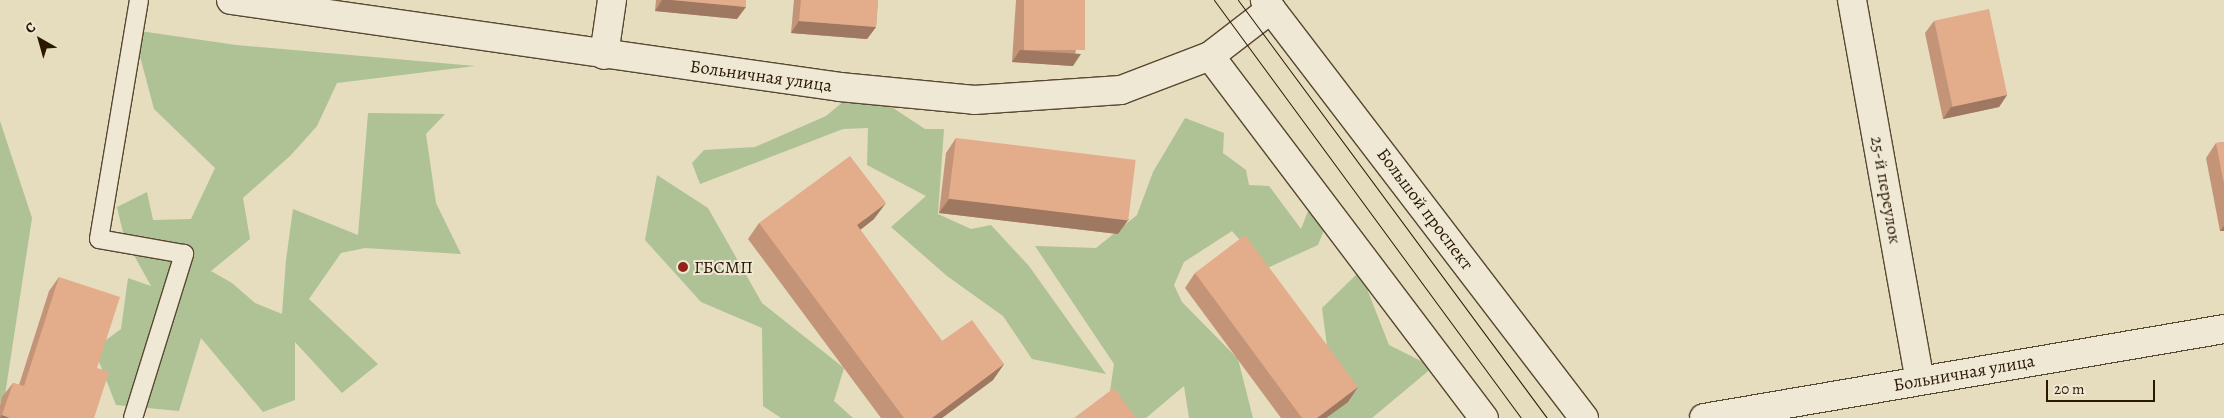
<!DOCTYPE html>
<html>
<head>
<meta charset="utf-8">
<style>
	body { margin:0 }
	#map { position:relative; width:2224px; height:418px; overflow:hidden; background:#e6dcbe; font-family:Alegreya,serif }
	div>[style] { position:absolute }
	.green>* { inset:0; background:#aec296 }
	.roads { filter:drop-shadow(1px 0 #584830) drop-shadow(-1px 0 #584830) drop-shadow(0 1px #584830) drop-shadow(0 -1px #584830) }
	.service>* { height:18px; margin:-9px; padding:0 9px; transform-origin:9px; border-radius:9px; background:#efe8d5 }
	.minor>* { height:28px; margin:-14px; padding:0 14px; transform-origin:14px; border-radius:14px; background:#efe8d5 }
	.tertiary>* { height:28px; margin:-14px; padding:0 14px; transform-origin:14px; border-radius:14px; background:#efe8d5 }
	.secondary>* { height:28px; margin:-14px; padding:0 14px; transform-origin:14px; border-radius:14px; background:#efe8d5 }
	.tram>* { height:1px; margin:-0.5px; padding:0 0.5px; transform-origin:0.5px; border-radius:0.5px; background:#291700 }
	.wall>* { inset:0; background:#c39478 }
	.shaded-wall>* { inset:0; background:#9f7861 }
	.building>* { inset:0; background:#e3ac8b; transform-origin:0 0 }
	.dots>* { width:14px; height:14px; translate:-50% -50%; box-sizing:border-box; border:2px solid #efe8d5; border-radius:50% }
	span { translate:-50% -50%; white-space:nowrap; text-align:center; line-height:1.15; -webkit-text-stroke:4px #efe8d5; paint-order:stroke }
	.street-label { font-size:18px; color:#291700 }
	.poi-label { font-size:18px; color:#291700 }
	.left { translate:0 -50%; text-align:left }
	.north { position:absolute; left:15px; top:15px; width:50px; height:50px; -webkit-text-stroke:4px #efe8d5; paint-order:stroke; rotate:322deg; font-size:14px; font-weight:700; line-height:20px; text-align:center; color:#291700 }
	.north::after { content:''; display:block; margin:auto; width:18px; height:22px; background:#291700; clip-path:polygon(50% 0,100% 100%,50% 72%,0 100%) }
	.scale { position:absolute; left:2046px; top:380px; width:109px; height:22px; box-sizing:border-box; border:2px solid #291700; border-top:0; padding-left:6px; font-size:15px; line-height:18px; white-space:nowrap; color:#291700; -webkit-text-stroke:4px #efe8d5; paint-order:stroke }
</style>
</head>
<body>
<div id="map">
	<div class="green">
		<div style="clip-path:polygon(133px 30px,236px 45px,475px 66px,337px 83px,317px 126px,291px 155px,243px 198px,250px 239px,211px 271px,232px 283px,255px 303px,282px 314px,286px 260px,293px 209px,358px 235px,368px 113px,445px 114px,426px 134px,436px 203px,461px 254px,365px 248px,341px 253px,309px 299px,378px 364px,342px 393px,295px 342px,295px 400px,263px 412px,201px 338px,179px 411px,116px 405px,94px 349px,121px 329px,128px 278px,151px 286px,124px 237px,117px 207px,147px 192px,153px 220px,191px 219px,215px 168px,154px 109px)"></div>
		<div style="clip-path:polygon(861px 87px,925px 129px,944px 129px,938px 214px,971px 229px,991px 225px,1029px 266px,1106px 374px,1032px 359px,1003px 316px,947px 276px,891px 227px,926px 196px,867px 165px,868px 128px,843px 129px,700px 184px,692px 163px,704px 150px,755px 147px,826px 116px)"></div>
		<div style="clip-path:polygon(1185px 118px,1224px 133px,1223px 153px,1246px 170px,1249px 185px,1269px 186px,1301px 229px,1310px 206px,1324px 230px,1318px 245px,1265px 269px,1232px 231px,1184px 262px,1174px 285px,1182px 302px,1238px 359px,1253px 418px,1189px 418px,1184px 386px,1146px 418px,1106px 418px,1114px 364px,1035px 246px,1096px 248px,1137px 215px,1153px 172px)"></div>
		<div style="clip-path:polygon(0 121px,32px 218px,5px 395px,0 403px)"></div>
		<div style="clip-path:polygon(657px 175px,708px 208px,762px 303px,844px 368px,834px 401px,853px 418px,781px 418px,763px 406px,762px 328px,701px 302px,645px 240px)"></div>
		<div style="clip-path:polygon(1360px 271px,1389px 345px,1433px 367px,1372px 418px,1322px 418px,1356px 391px,1327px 346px,1322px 308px)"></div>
	</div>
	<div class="roads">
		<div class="service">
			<div style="left:133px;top:418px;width:172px;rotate:-72.7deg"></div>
			<div style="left:184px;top:254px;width:86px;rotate:-170deg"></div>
			<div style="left:99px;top:239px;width:242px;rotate:-80.5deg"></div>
		</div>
		<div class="minor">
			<div style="left:1852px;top:0;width:386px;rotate:79.9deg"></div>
			<div style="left:604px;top:55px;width:56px;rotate:-81.7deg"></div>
			<div style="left:1210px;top:56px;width:454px;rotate:52.9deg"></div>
			<div style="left:1704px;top:418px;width:528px;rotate:-9.71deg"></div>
		</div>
		<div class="tertiary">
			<div style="left:1271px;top:9px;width:515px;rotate:52.57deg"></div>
		</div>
		<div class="secondary">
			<div style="left:231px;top:0;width:615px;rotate:8.13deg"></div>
			<div style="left:840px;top:87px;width:135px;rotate:5.5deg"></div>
			<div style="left:974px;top:100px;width:147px;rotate:-3.9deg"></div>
			<div style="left:1121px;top:90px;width:95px;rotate:-20.9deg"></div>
			<div style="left:1210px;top:56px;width:77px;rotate:-37.6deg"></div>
			<div style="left:1271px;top:9px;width:11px;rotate:-124deg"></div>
		</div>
	</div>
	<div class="tram">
		<div style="left:1214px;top:0;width:519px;rotate:53.7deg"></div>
		<div style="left:1238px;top:0;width:520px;rotate:53.53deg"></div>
	</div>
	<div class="wall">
		<div style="clip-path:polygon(656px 0,746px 0,737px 19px,655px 11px)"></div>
		<div style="clip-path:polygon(794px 0,878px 0,876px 27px,867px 39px,791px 33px)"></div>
		<div style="clip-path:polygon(1016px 0,1085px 0,1073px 66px,1012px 62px)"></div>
		<div style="clip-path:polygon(1934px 21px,2007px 95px,1999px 107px,1943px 119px,1925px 33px)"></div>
		<div style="clip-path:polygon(956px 138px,1118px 234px,939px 213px,946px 153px)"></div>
		<div style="clip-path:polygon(2224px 142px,2224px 231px,2220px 231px,2206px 158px,2216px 143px)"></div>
		<div style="clip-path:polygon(874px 219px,860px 230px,942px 341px,1004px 364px,993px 380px,942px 418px,881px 418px,748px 239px,759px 223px)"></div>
		<div style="clip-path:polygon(1195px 273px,1358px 387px,1348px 402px,1326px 418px,1281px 418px,1185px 288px)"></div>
		<div style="clip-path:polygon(59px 277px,97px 368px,94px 418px,0 418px,0 405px,2px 397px,13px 383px,19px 385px,49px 291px)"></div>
	</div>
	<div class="shaded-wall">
		<div style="clip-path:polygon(662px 0,672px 0,746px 7px,737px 19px,655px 11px)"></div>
		<div style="clip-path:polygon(799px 21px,876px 27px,867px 39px,791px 33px)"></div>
		<div style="clip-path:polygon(1020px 50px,1081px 54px,1073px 66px,1012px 62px)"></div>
		<div style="clip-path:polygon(2007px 95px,1999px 107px,1943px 119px,1951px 107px)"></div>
		<div style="clip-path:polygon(949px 199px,1129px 219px,1118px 234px,939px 213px)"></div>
		<div style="clip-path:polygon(886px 203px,874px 219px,846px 241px,857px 225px)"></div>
		<div style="clip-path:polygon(2224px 226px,2224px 231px,2220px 231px)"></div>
		<div style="clip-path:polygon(1004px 364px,993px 380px,942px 418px,932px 418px)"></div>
		<div style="clip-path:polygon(1358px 387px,1348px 402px,1326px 418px,1317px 418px)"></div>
		<div style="clip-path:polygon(2px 415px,10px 418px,0 418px)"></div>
	</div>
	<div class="building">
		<div style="clip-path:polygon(672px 0,746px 0,746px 7px)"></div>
		<div style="clip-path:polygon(801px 0,878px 0,876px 27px,799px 21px)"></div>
		<div style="left:1024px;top:0;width:61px;height:50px"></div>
		<div style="left:1989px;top:9px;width:88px;height:56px;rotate:78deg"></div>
		<div style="left:956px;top:138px;width:181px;height:61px;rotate:7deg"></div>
		<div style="clip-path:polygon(2224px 142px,2224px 184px,2216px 143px)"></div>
		<div style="clip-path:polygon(850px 156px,886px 203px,857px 225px,942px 341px,972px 320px,1004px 364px,932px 418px,904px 418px,759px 223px)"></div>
		<div style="clip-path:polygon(1245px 235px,1358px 387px,1317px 418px,1302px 418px,1195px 273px)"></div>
		<div style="clip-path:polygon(59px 277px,120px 297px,97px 368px,109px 372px,94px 418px,10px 418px,2px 415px,13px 383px,24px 386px)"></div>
		<div style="clip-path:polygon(1114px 388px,1136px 418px,1074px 418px)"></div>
	</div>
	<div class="dots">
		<div style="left:683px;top:267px;background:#8f2418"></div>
	</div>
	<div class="street-label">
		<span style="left:761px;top:76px;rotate:8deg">Больничная улица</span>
		<span style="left:1886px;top:190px;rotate:80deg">25-й переулок</span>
		<span style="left:1425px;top:209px;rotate:53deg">Большой проспект</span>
		<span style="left:1964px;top:373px;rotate:-10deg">Больничная улица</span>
	</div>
	<div class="poi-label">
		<span class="left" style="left:694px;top:267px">ГБСМП</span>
	</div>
	<div class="north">С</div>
	<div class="scale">20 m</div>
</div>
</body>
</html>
